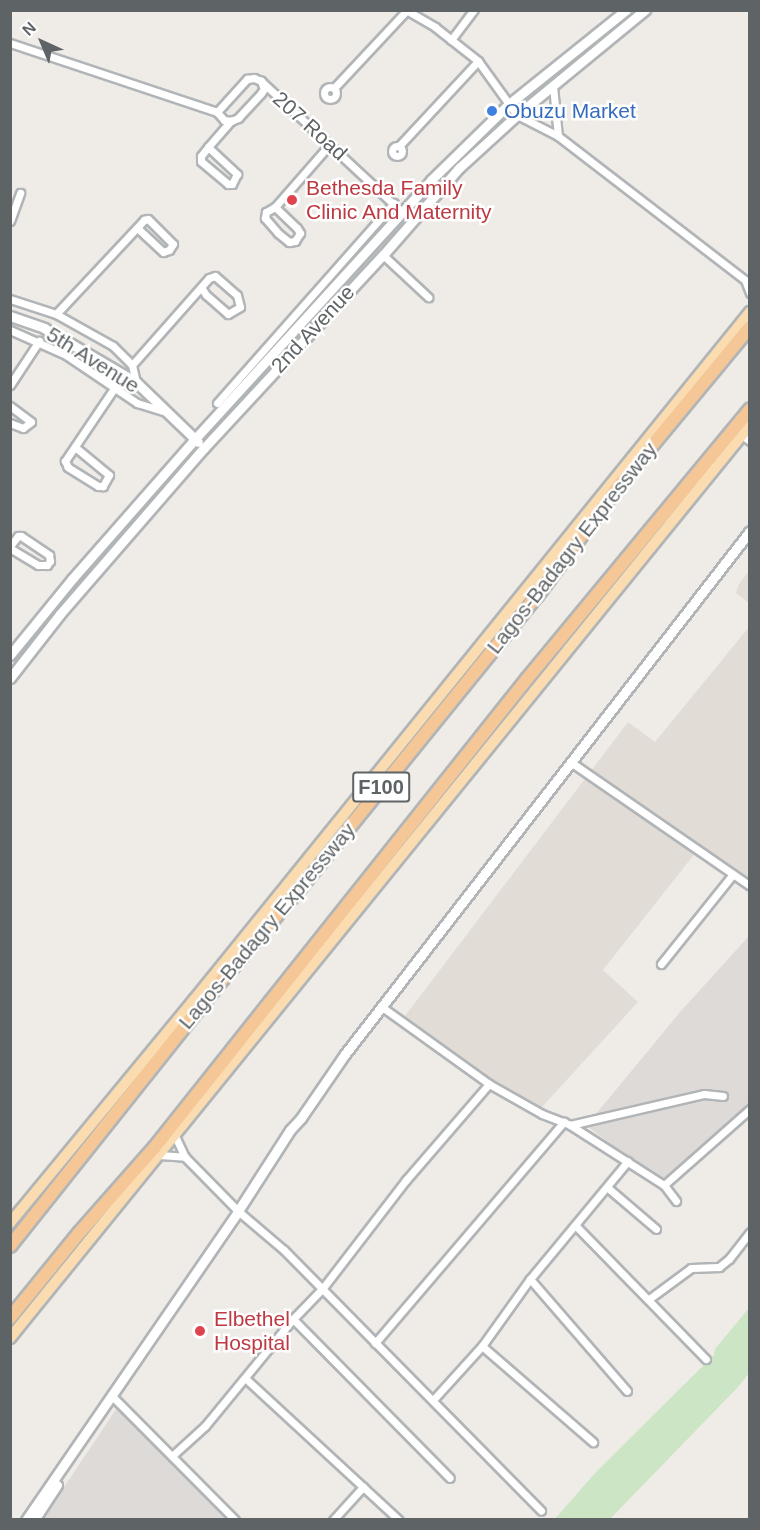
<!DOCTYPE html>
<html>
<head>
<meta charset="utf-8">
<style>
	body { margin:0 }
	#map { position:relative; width:760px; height:1530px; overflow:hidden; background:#efebe6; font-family:Arial,sans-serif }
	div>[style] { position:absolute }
	.industrial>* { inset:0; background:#dedad8 }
	.education>* { inset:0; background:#e2dcd7 }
	.green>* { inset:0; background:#cce5c4 }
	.roads { filter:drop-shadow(2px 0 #b1b5b7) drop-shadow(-2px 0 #b1b5b7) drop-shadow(0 2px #b1b5b7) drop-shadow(0 -2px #b1b5b7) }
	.street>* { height:7px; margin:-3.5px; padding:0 3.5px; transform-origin:3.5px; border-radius:3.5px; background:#fff }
	.street>.ring { margin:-3.5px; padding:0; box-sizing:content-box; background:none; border:7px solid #fff; border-radius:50% }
	.secondary>* { height:9px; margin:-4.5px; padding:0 4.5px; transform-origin:4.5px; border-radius:4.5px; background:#fff }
	.primary>* { height:10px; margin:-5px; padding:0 5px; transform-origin:5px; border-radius:5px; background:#fadcb0 }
	.highway>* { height:12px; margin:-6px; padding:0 6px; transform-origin:6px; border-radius:6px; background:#f6c796 }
	.dots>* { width:16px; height:16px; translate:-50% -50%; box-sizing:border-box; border:3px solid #fff; border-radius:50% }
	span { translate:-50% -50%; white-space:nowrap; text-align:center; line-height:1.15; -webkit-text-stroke:5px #fff; paint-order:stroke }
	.shield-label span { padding:2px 4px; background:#fff; border:2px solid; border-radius:4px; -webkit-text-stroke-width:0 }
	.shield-label { font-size:20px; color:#5e6365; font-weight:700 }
	.shop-label { font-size:21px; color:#366cbe }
	.left { translate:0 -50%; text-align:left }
	.street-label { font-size:21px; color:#5e6365 }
	.health-label { font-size:21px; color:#be3a42 }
	.frame { position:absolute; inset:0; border:12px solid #5e6365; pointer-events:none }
	.north { position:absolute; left:12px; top:12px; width:60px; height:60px; -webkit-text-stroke:4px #fff; paint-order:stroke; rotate:316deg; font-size:16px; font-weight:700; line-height:24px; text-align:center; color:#5e6365 }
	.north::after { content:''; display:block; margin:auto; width:21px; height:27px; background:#5e6365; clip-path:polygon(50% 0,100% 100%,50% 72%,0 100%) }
</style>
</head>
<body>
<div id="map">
	<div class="industrial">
		<div style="clip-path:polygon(749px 936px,749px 1113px,667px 1187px,583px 1123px,591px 1120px,681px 1011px)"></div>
		<div style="clip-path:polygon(121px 1402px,232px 1520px,42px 1520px)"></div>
	</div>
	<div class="education">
		<div style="clip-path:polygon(749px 571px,749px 603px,736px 593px,739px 584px)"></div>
		<div style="clip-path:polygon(749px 627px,749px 887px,696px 852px,603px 970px,638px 1002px,542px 1107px,519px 1099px,405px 1016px,628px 722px,655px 742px)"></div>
	</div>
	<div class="green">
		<div style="clip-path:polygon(749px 1308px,749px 1373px,738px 1387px,610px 1519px,554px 1520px,596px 1472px,714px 1355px,715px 1349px)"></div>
	</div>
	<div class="roads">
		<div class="street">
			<div style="left:406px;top:10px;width:34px;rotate:30deg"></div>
			<div style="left:435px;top:27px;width:55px;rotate:38.3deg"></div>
			<div style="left:478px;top:61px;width:67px;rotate:54.2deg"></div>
			<div style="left:517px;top:115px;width:46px;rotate:27.1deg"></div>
			<div style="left:558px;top:136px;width:236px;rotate:37.6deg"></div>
			<div style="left:745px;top:280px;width:14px;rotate:69deg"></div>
			<div style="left:451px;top:40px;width:38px;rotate:-53deg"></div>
			<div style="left:10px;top:43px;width:218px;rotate:18.4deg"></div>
			<div style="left:217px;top:112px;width:11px;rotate:49deg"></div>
			<div style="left:224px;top:120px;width:7px;rotate:8deg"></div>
			<div style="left:231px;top:121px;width:8px;rotate:-23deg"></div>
			<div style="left:238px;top:118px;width:34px;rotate:-47deg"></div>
			<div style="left:261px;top:93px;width:5px;rotate:-53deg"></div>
			<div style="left:264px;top:89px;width:9px;rotate:-111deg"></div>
			<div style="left:553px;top:86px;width:50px;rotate:84.3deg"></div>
			<div class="ring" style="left:324px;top:87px;width:5px;height:5px"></div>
			<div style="left:334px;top:88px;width:105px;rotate:-46.9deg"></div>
			<div style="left:217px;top:112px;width:45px;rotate:-47.7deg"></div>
			<div style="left:247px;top:79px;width:7px;rotate:-8deg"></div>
			<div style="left:254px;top:78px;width:8px;rotate:23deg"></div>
			<div style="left:261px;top:81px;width:192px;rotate:42.9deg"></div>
			<div class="ring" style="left:392px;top:146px;width:3px;height:3px"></div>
			<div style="left:399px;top:146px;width:116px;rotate:-47.1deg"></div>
			<div style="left:208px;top:147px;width:40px;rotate:43deg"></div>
			<div style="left:237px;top:174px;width:11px;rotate:117deg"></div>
			<div style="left:232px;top:184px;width:4px;rotate:180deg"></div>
			<div style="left:228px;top:184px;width:35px;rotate:-140deg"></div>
			<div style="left:201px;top:161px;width:5px;rotate:-90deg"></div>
			<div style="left:201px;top:156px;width:11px;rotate:-52deg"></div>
			<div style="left:208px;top:147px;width:35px;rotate:-49deg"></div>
			<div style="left:275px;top:207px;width:30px;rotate:44deg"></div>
			<div style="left:297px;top:228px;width:6px;rotate:59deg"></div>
			<div style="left:300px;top:233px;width:9px;rotate:122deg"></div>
			<div style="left:295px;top:241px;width:6px;rotate:171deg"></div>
			<div style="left:289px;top:242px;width:14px;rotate:-141deg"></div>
			<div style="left:278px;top:233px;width:20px;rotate:-131deg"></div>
			<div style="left:265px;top:218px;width:6px;rotate:-81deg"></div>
			<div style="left:266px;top:212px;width:10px;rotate:-29deg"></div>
			<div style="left:275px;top:207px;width:84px;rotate:-48.9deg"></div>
			<div style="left:10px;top:221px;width:30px;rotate:-70deg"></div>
			<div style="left:383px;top:255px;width:62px;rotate:43deg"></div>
			<div style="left:10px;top:299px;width:48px;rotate:18.1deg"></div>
			<div style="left:56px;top:314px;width:65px;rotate:29.3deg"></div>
			<div style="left:113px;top:346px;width:27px;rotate:45deg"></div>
			<div style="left:132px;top:365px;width:17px;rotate:77deg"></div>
			<div style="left:56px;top:314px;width:129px;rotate:-46.9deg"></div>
			<div style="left:144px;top:220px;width:4px;rotate:-14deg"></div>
			<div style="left:148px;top:219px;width:35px;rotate:45deg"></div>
			<div style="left:173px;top:244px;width:7px;rotate:124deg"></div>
			<div style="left:169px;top:250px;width:6px;rotate:162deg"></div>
			<div style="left:163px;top:252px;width:35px;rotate:-137deg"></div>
			<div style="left:10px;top:330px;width:61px;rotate:24.1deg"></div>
			<div style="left:66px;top:355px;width:86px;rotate:34.1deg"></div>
			<div style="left:137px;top:403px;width:31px;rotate:17deg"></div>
			<div style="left:132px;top:365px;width:116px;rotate:-48.5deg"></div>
			<div style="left:209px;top:278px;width:6px;rotate:-18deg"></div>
			<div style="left:215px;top:276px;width:29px;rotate:41deg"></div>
			<div style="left:237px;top:295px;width:12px;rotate:76deg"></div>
			<div style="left:240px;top:307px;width:14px;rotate:150deg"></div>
			<div style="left:228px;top:314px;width:29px;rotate:-139deg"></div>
			<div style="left:206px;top:295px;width:9px;rotate:-122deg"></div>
			<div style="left:10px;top:385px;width:53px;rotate:-56.6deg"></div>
			<div style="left:217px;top:403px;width:267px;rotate:-48.5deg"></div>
			<div style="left:10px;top:406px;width:26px;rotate:37deg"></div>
			<div style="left:31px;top:422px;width:10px;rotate:143deg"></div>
			<div style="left:23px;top:428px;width:14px;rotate:-159deg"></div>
			<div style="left:742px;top:435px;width:10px;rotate:37deg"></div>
			<div style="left:75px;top:447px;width:44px;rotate:39.5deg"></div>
			<div style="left:109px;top:475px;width:13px;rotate:119deg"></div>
			<div style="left:103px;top:486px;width:5px;rotate:180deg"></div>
			<div style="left:98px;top:486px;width:36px;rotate:-148deg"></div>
			<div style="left:68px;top:467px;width:7px;rotate:-117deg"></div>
			<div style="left:65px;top:461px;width:89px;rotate:-56deg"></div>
			<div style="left:10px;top:546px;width:13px;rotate:-51deg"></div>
			<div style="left:18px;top:536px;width:3px"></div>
			<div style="left:21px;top:536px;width:34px;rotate:34deg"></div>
			<div style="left:49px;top:555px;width:6px;rotate:81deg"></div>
			<div style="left:50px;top:561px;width:5px;rotate:127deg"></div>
			<div style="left:47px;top:565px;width:9px;rotate:180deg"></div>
			<div style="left:38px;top:565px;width:33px;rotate:-149deg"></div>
			<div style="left:572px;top:763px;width:216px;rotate:34.6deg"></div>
			<div style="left:661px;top:964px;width:115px;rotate:-51.3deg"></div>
			<div style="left:382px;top:1007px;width:132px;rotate:35.7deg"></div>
			<div style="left:489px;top:1084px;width:61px;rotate:29.5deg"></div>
			<div style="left:542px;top:1114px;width:30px;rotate:21deg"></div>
			<div style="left:570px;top:1125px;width:138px;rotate:-13deg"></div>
			<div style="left:704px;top:1094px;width:19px;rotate:6deg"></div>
			<div style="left:570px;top:1125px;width:112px;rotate:32.6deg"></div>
			<div style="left:664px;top:1185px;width:20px;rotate:53deg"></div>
			<div style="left:175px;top:1136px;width:23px;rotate:65deg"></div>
			<div style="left:185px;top:1157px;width:76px;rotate:45.5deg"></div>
			<div style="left:238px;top:1211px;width:60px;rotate:40.3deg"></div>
			<div style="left:284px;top:1250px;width:366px;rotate:45.4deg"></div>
			<div style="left:159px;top:1155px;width:26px;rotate:4deg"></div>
			<div style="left:664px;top:1185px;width:115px;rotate:-41.5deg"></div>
			<div style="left:608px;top:1188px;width:63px;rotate:40.5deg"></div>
			<div style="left:576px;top:1226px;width:186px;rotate:45.7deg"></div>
			<div style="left:530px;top:1279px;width:148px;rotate:49.1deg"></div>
			<div style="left:649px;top:1299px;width:52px;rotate:-36.4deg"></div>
			<div style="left:691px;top:1268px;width:28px;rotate:-2deg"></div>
			<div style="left:719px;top:1267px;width:13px;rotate:-39deg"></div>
			<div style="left:729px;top:1259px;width:34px;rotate:-52deg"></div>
			<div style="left:293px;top:1319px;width:223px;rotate:45.4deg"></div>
			<div style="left:375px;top:1343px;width:291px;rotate:-49.5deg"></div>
			<div style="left:482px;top:1346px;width:147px;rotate:40.9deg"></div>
			<div style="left:245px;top:1378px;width:209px;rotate:42.7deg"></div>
			<div style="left:111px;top:1395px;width:176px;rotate:45.2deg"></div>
			<div style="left:433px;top:1400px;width:73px;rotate:-47.8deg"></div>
			<div style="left:482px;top:1346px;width:82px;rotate:-54.4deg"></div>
			<div style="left:530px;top:1279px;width:153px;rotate:-50.3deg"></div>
			<div style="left:173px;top:1455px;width:43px;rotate:-42.2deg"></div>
			<div style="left:205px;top:1426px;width:139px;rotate:-50.6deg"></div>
			<div style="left:293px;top:1319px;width:42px;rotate:-46deg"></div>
			<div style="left:322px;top:1289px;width:138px;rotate:-52.4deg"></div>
			<div style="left:406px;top:1180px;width:127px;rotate:-49.2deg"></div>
			<div style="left:333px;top:1520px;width:45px;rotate:-47.7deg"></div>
		</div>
		<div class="secondary">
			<div style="left:10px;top:316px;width:36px;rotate:19deg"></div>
			<div style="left:44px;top:328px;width:107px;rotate:30.4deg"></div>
			<div style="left:136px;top:382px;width:86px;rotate:44.1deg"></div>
			<div style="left:10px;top:655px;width:98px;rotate:-50.8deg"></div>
			<div style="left:72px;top:579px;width:185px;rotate:-48.7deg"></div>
			<div style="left:194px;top:440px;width:352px;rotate:-47.6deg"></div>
			<div style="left:431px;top:180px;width:109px;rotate:-44.3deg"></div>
			<div style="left:509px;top:104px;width:150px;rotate:-38.8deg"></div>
			<div style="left:10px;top:678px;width:81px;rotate:-52deg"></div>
			<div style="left:60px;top:614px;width:220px;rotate:-49.1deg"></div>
			<div style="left:204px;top:448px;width:263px;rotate:-47.2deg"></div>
			<div style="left:383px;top:255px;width:116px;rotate:-48.9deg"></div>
			<div style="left:459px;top:168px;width:79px;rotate:-42.4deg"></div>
			<div style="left:517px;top:115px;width:166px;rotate:-39.4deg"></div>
			<div style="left:26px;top:1520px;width:375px;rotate:-55.5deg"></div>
			<div style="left:238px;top:1211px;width:96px;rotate:-57.3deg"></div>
			<div style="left:290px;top:1130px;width:16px;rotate:-47deg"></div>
			<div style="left:301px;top:1118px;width:78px;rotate:-55.5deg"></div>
			<div style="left:345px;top:1054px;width:661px;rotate:-52.25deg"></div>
			<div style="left:34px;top:1520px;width:42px;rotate:-56.7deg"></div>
		</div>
		<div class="primary">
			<div style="left:10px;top:1223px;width:289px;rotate:-50.5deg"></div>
			<div style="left:194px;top:1000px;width:885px;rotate:-51.06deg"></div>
			<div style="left:10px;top:1338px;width:1175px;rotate:-50.97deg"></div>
		</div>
		<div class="highway">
			<div style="left:10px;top:1246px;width:331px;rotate:-51.5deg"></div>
			<div style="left:216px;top:987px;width:138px;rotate:-49.7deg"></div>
			<div style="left:305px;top:882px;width:368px;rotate:-51deg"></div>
			<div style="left:537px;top:596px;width:133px;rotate:-53.6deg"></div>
			<div style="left:616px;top:489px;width:210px;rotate:-50.4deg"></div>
			<div style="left:10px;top:1318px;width:111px;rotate:-50.9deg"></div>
			<div style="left:80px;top:1232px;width:113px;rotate:-48.6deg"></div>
			<div style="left:155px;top:1147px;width:598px;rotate:-51.52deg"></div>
			<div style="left:527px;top:679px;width:350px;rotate:-50.4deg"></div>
		</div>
	</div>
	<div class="dots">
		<div style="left:492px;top:111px;background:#3f7fe0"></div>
		<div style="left:292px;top:200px;background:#e0444e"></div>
		<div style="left:200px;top:1331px;background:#e0444e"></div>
	</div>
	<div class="shield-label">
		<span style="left:381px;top:787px">F100</span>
	</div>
	<div class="shop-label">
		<span class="left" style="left:504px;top:111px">Obuzu Market</span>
	</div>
	<div class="street-label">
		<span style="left:310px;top:126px;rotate:42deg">207 Road</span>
		<span style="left:313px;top:329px;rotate:-47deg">2nd Avenue</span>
		<span style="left:93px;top:360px;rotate:32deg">5th Avenue</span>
		<span style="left:572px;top:548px;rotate:-52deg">Lagos-Badagry Expressway</span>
		<span style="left:267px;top:926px;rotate:-50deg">Lagos-Badagry Expressway</span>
	</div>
	<div class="health-label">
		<span class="left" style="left:306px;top:200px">Bethesda Family<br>Clinic And Maternity</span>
		<span class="left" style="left:214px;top:1331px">Elbethel<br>Hospital</span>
	</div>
	<div class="frame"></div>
	<div class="north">N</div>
</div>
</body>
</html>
